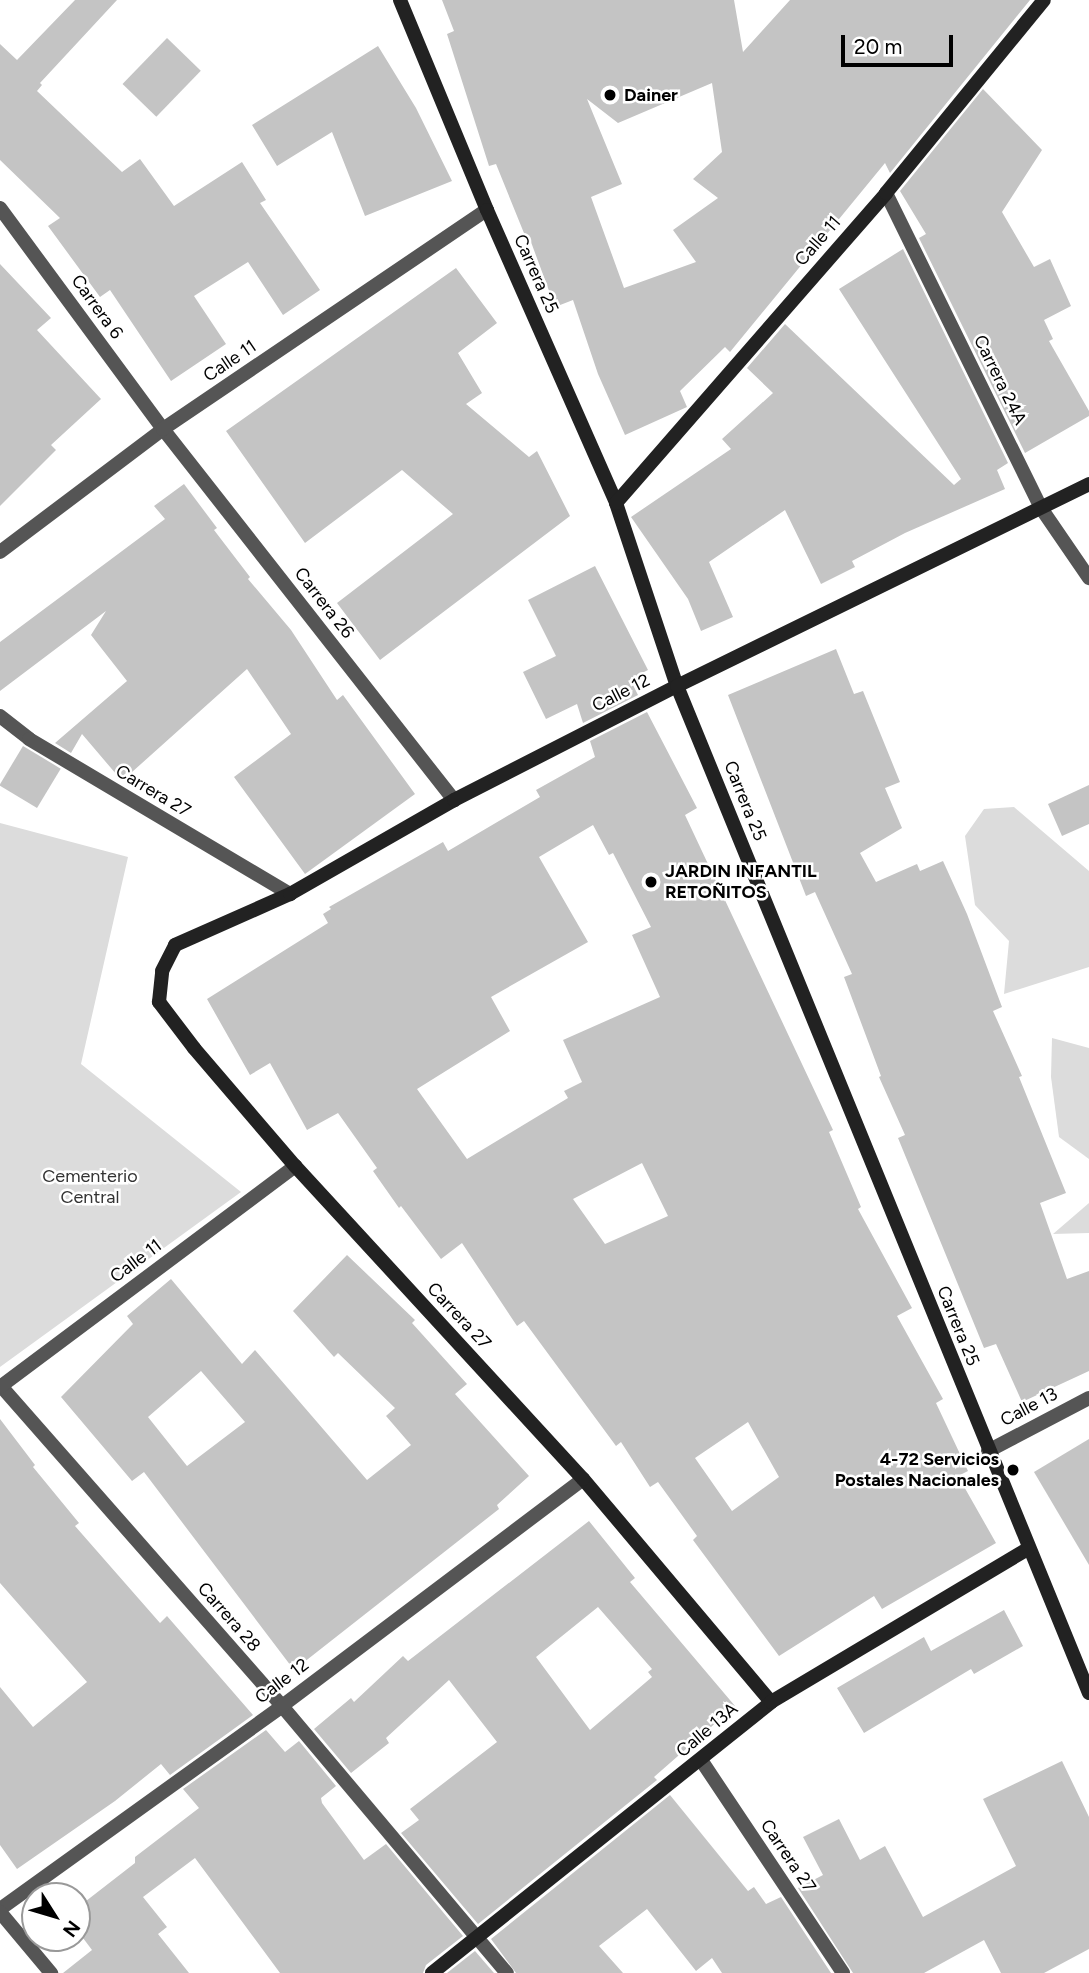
<!DOCTYPE html>
<html>
<head>
<meta charset="utf-8">
<style>
	body { margin:0 }
	#map { position:relative; width:1089px; height:1973px; overflow:hidden; background:#fff; font-family:Figtree,sans-serif }
	div>[style] { position:absolute }
	.green>* { inset:0; background:#dcdcdc }
	.building>* { inset:0; background:#c4c4c4; transform-origin:0 0 }
	.street>* { height:14px; margin:-7px; padding:0 7px; transform-origin:7px; border-radius:7px; background:#555 }
	.secondary>* { height:14px; margin:-7px; padding:0 7px; transform-origin:7px; border-radius:7px; background:#222 }
	.dots>* { width:19px; height:19px; translate:-50% -50%; box-sizing:border-box; border:4px solid #fff; border-radius:50% }
	span { translate:-50% -50%; white-space:nowrap; text-align:center; line-height:1.15; -webkit-text-stroke:5px #fff; paint-order:stroke }
	.poi-label { font-size:18px; color:#000; font-weight:700 }
	.left { translate:0 -50%; text-align:left }
	.right { translate:-100% -50%; text-align:right }
	.street-label { font-size:18px; color:#000 }
	.park-label { font-size:18px; color:#333 }
	.north { position:absolute; left:21px; top:1882px; width:70px; height:70px; box-sizing:border-box; background:#fff; border:2px solid #999; border-radius:50%; rotate:127deg; font-size:19px; font-weight:700; line-height:28px; text-align:center; color:#000 }
	.north::after { content:''; display:block; margin:auto; width:24px; height:32px; background:#000; clip-path:polygon(50% 0,100% 100%,50% 72%,0 100%) }
	.scale { position:absolute; left:841px; top:35px; width:112px; height:32px; box-sizing:border-box; border:4px solid #000; border-top:0; padding-left:9px; font-size:21px; line-height:24px; white-space:nowrap; color:#000; -webkit-text-stroke:5px #fff; paint-order:stroke }
</style>
</head>
<body>
<div id="map">
	<div class="green">
		<div style="clip-path:polygon(1014px 807px,1089px 871px,1089px 967px,1004px 994px,1009px 941px,975px 905px,965px 836px,984px 809px)"></div>
		<div style="clip-path:polygon(0 823px,128px 857px,81px 1064px,241px 1192px,0 1367px)"></div>
		<div style="clip-path:polygon(1052px 1038px,1089px 1048px,1089px 1159px,1059px 1137px,1051px 1077px)"></div>
		<div style="clip-path:polygon(1089px 1203px,1089px 1233px,1053px 1234px)"></div>
	</div>
	<div class="building">
		<div style="clip-path:polygon(75px 0,117px 0,40px 83px,42px 85px,37px 91px,122px 172px,140px 159px,174px 206px,242px 162px,266px 200px,260px 203px,320px 290px,283px 315px,248px 262px,194px 296px,226px 344px,171px 381px,110px 290px,100px 297px,48px 226px,60px 218px,0 160px,0 44px,17px 60px)"></div>
		<div style="clip-path:polygon(evenodd,442px 0,734px 0,743px 52px,790px 0,1030px 0,890px 173px,885px 163px,730px 352px,725px 347px,680px 391px,687px 407px,625px 435px,598px 374px,573px 300px,555px 307px,531px 242px,528px 243px,496px 164px,489px 166px,447px 34px,454px 31px,442px 0,712px 83px,722px 152px,693px 179px,718px 198px,673px 230px,696px 262px,624px 288px,591px 197px,622px 184px,587px 99px,618px 123px,712px 83px)"></div>
		<div style="left:167px;top:38px;width:47px;height:64px;rotate:44deg"></div>
		<div style="clip-path:polygon(378px 46px,416px 108px,452px 181px,365px 216px,332px 132px,277px 166px,252px 125px)"></div>
		<div style="clip-path:polygon(983px 89px,1042px 150px,1002px 212px,1034px 267px,1050px 259px,1071px 306px,1044px 320px,1053px 339px,1049px 341px,1089px 411px,1089px 416px,1025px 453px,919px 238px,926px 234px,900px 191px)"></div>
		<div style="clip-path:polygon(903px 249px,1008px 463px,997px 470px,1005px 489px,905px 533px,852px 561px,855px 567px,821px 584px,785px 510px,709px 562px,733px 617px,701px 631px,688px 599px,631px 517px,731px 449px,722px 439px,773px 393px,747px 368px,785px 324px,954px 485px,961px 479px,839px 289px)"></div>
		<div style="clip-path:polygon(0 264px,51px 318px,37px 330px,101px 399px,51px 445px,56px 450px,0 506px)"></div>
		<div style="clip-path:polygon(456px 268px,497px 323px,458px 353px,482px 393px,466px 404px,529px 457px,537px 451px,570px 516px,380px 660px,337px 603px,453px 514px,402px 470px,305px 543px,226px 431px)"></div>
		<div style="clip-path:polygon(184px 484px,217px 528px,214px 530px,250px 577px,248px 579px,291px 630px,337px 700px,343px 695px,415px 794px,305px 874px,234px 777px,291px 734px,247px 669px,122px 781px,82px 734px,71px 753px,55px 743px,127px 681px,91px 635px,106px 611px,0 691px,0 642px,165px 519px,154px 506px)"></div>
		<div style="clip-path:polygon(595px 566px,648px 670px,630px 679px,638px 695px,583px 723px,577px 704px,546px 719px,523px 672px,556px 656px,528px 600px)"></div>
		<div style="clip-path:polygon(836px 649px,854px 694px,863px 691px,900px 782px,885px 788px,902px 828px,860px 853px,876px 882px,917px 864px,920px 871px,943px 861px,967px 914px,1002px 1007px,993px 1011px,1022px 1076px,1019px 1077px,1066px 1193px,1040px 1203px,1067px 1279px,1089px 1271px,1089px 1371px,1022px 1402px,996px 1344px,984px 1348px,898px 1138px,905px 1135px,879px 1077px,881px 1076px,844px 977px,852px 974px,815px 892px,806px 896px,728px 695px)"></div>
		<div style="clip-path:polygon(evenodd,647px 712px,697px 808px,685px 815px,833px 1130px,829px 1132px,861px 1207px,858px 1209px,912px 1308px,897px 1316px,943px 1399px,936px 1403px,968px 1471px,958px 1476px,996px 1543px,882px 1609px,874px 1596px,779px 1656px,693px 1540px,697px 1536px,658px 1482px,650px 1487px,621px 1442px,616px 1446px,524px 1321px,517px 1326px,462px 1243px,441px 1259px,401px 1206px,399px 1208px,373px 1171px,377px 1168px,338px 1113px,307px 1130px,270px 1063px,250px 1075px,207px 999px,328px 923px,323px 914px,331px 909px,329px 907px,443px 842px,448px 851px,540px 797px,536px 790px,595px 757px,590px 741px,647px 712px,593px 825px,609px 855px,613px 853px,651px 927px,632px 935px,660px 997px,563px 1040px,582px 1082px,564px 1091px,568px 1098px,467px 1159px,417px 1089px,510px 1031px,491px 997px,588px 942px,539px 857px,593px 825px,647px 712px,642px 1163px,668px 1216px,605px 1244px,573px 1199px,642px 1163px,647px 712px,748px 1422px,779px 1477px,732px 1511px,695px 1458px,748px 1422px)"></div>
		<div style="left:23px;top:746px;width:44px;height:46px;rotate:31deg"></div>
		<div style="clip-path:polygon(1089px 785px,1089px 824px,1062px 836px,1048px 804px)"></div>
		<div style="clip-path:polygon(evenodd,347px 1255px,415px 1320px,412px 1323px,467px 1384px,455px 1394px,529px 1476px,497px 1505px,499px 1509px,294px 1670px,144px 1472px,132px 1481px,61px 1397px,133px 1324px,127px 1316px,171px 1279px,242px 1364px,255px 1350px,367px 1480px,411px 1445px,386px 1416px,395px 1408px,338px 1353px,334px 1357px,293px 1311px,347px 1255px,201px 1371px,245px 1422px,187px 1466px,148px 1417px,201px 1371px)"></div>
		<div style="clip-path:polygon(0 1419px,35px 1465px,33px 1467px,79px 1523px,75px 1526px,160px 1623px,167px 1616px,253px 1715px,170px 1775px,161px 1764px,115px 1801px,17px 1869px,0 1845px,0 1687px,33px 1727px,87px 1682px,0 1583px)"></div>
		<div style="clip-path:polygon(1089px 1439px,1089px 1565px,1034px 1472px)"></div>
		<div style="clip-path:polygon(evenodd,589px 1521px,635px 1578px,630px 1582px,735px 1706px,654px 1777px,657px 1780px,478px 1924px,401px 1833px,419px 1820px,410px 1809px,497px 1742px,449px 1680px,386px 1738px,389px 1743px,351px 1773px,314px 1729px,351px 1698px,354px 1702px,403px 1656px,408px 1661px,589px 1521px,598px 1607px,652px 1669px,648px 1672px,652px 1677px,590px 1730px,536px 1657px,598px 1607px)"></div>
		<div style="clip-path:polygon(1004px 1610px,1023px 1646px,974px 1674px,971px 1669px,864px 1733px,837px 1688px,924px 1637px,931px 1651px)"></div>
		<div style="clip-path:polygon(266px 1730px,285px 1752px,299px 1741px,336px 1786px,321px 1798px,322px 1803px,364px 1860px,386px 1844px,463px 1936px,426px 1965px,423px 1973px,280px 1973px,195px 1858px,143px 1897px,167px 1927px,158px 1934px,189px 1973px,63px 1973px,92px 1950px,77px 1930px,77px 1908px,135px 1863px,135px 1857px,199px 1808px,183px 1789px)"></div>
		<div style="clip-path:polygon(1062px 1761px,1089px 1817px,1089px 1949px,1044px 1973px,1001px 1973px,984px 1940px,924px 1973px,853px 1973px,798px 1888px,823px 1875px,803px 1837px,839px 1819px,860px 1860px,885px 1846px,923px 1917px,1016px 1866px,983px 1799px)"></div>
		<div style="clip-path:polygon(670px 1795px,748px 1891px,754px 1887px,766px 1904px,781px 1897px,831px 1973px,722px 1973px,712px 1958px,696px 1971px,647px 1909px,599px 1946px,623px 1973px,516px 1973px,491px 1939px)"></div>
		<div style="clip-path:polygon(475px 1951px,494px 1973px,447px 1973px)"></div>
	</div>
	<div class="street">
		<div style="left:886px;top:193px;width:351px;rotate:63.8deg"></div>
		<div style="left:1041px;top:508px;width:85px;rotate:55.6deg"></div>
		<div style="left:0;top:208px;width:275px;rotate:53.6deg"></div>
		<div style="left:163px;top:429px;width:472px;rotate:51.9deg"></div>
		<div style="left:0;top:552px;width:204px;rotate:-37deg"></div>
		<div style="left:163px;top:429px;width:391px;rotate:-34.1deg"></div>
		<div style="left:0;top:716px;width:37px;rotate:38deg"></div>
		<div style="left:29px;top:739px;width:304px;rotate:30.7deg"></div>
		<div style="left:1px;top:1386px;width:426px;rotate:48.7deg"></div>
		<div style="left:282px;top:1706px;width:349px;rotate:49.9deg"></div>
		<div style="left:0;top:1387px;width:369px;rotate:-36.8deg"></div>
		<div style="left:988px;top:1451px;width:114px;rotate:-27.7deg"></div>
		<div style="left:701px;top:1760px;width:256px;rotate:56.3deg"></div>
		<div style="left:0;top:1909px;width:347px;rotate:-35.7deg"></div>
		<div style="left:282px;top:1706px;width:377px;rotate:-37deg"></div>
		<div style="left:0;top:1912px;width:80px;rotate:50.1deg"></div>
	</div>
	<div class="secondary">
		<div style="left:400px;top:0;width:227px;rotate:67.5deg"></div>
		<div style="left:487px;top:210px;width:320px;rotate:66.2deg"></div>
		<div style="left:616px;top:503px;width:193px;rotate:71.6deg"></div>
		<div style="left:677px;top:686px;width:1088px;rotate:67.75deg"></div>
		<div style="left:616px;top:503px;width:411px;rotate:-48.9deg"></div>
		<div style="left:886px;top:193px;width:249px;rotate:-50.7deg"></div>
		<div style="left:771px;top:1702px;width:292px;rotate:-130.1deg"></div>
		<div style="left:583px;top:1479px;width:425px;rotate:-132.6deg"></div>
		<div style="left:295px;top:1166px;width:155px;rotate:-130.6deg"></div>
		<div style="left:194px;top:1048px;width:58px;rotate:-127.3deg"></div>
		<div style="left:159px;top:1002px;width:31px;rotate:-84deg"></div>
		<div style="left:162px;top:971px;width:29px;rotate:-63deg"></div>
		<div style="left:175px;top:945px;width:126px;rotate:-23.9deg"></div>
		<div style="left:290px;top:894px;width:189px;rotate:-29.8deg"></div>
		<div style="left:454px;top:800px;width:250px;rotate:-27.1deg"></div>
		<div style="left:677px;top:686px;width:459px;rotate:-26.1deg"></div>
		<div style="left:432px;top:1973px;width:434px;rotate:-38.6deg"></div>
		<div style="left:771px;top:1702px;width:300px;rotate:-30.8deg"></div>
	</div>
	<div class="dots">
		<div style="left:610px;top:95px;background:#000"></div>
		<div style="left:651px;top:882px;background:#000"></div>
		<div style="left:1013px;top:1470px;background:#000"></div>
	</div>
	<div class="poi-label">
		<span class="left" style="left:624px;top:95px">Dainer</span>
		<span class="left" style="left:665px;top:882px">JARDIN INFANTIL<br>RETOÑITOS</span>
		<span class="right" style="left:999px;top:1470px">4-72 Servicios<br>Postales Nacionales</span>
	</div>
	<div class="street-label">
		<span style="left:818px;top:241px;rotate:-49deg">Calle 11</span>
		<span style="left:536px;top:274px;rotate:66deg">Carrera 25</span>
		<span style="left:97px;top:307px;rotate:54deg">Carrera 6</span>
		<span style="left:230px;top:361px;rotate:-34deg">Calle 11</span>
		<span style="left:1000px;top:380px;rotate:64deg">Carrera 24A</span>
		<span style="left:324px;top:603px;rotate:52deg">Carrera 26</span>
		<span style="left:621px;top:693px;rotate:-27deg">Calle 12</span>
		<span style="left:153px;top:791px;rotate:31deg">Carrera 27</span>
		<span style="left:745px;top:801px;rotate:68deg">Carrera 25</span>
		<span style="left:136px;top:1261px;rotate:-37deg">Calle 11</span>
		<span style="left:459px;top:1316px;rotate:47deg">Carrera 27</span>
		<span style="left:958px;top:1326px;rotate:68deg">Carrera 25</span>
		<span style="left:1029px;top:1407px;rotate:-28deg">Calle 13</span>
		<span style="left:229px;top:1617px;rotate:49deg">Carrera 28</span>
		<span style="left:282px;top:1681px;rotate:-37deg">Calle 12</span>
		<span style="left:707px;top:1730px;rotate:-40deg">Calle 13A</span>
		<span style="left:788px;top:1856px;rotate:56deg">Carrera 27</span>
	</div>
	<div class="park-label">
		<span style="left:90px;top:1187px">Cementerio<br>Central</span>
	</div>
	<div class="north">N</div>
	<div class="scale">20 m</div>
</div>
</body>
</html>
